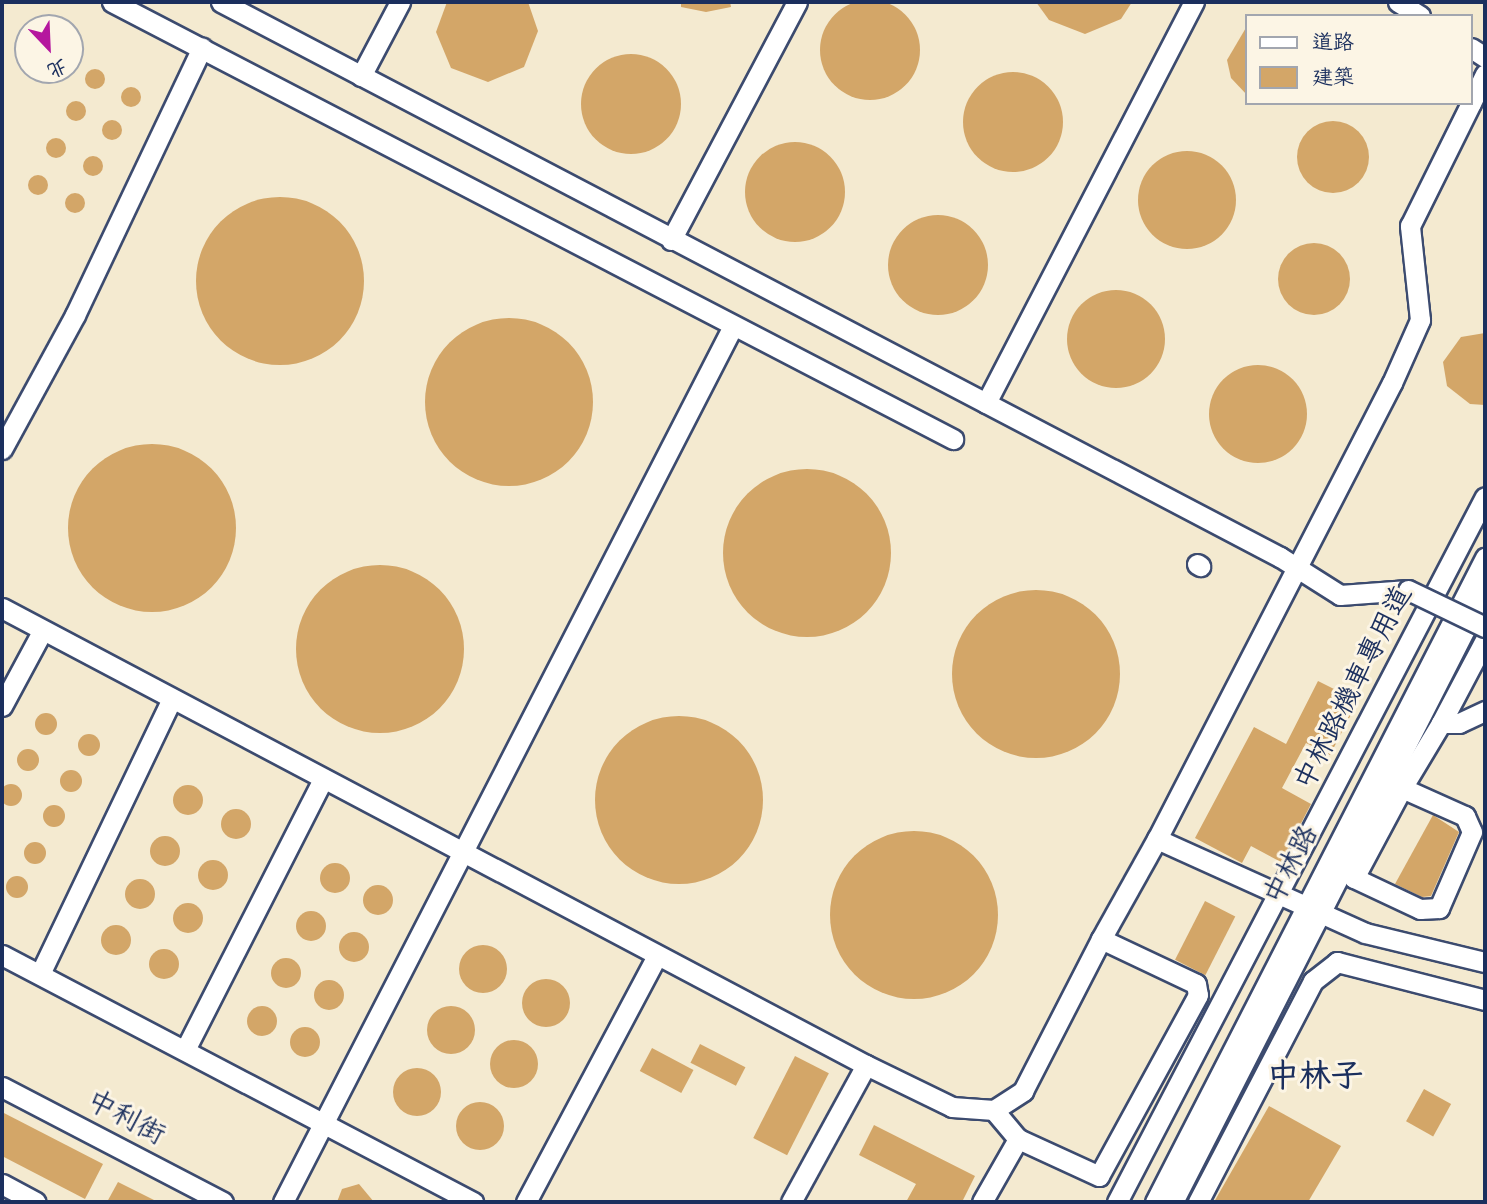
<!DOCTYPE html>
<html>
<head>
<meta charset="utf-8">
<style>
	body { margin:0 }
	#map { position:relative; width:1487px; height:1204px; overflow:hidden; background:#f4ead0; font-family:"Indie Flower","LXGW WenKai TC",sans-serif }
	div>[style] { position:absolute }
	.building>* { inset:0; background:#d3a668; transform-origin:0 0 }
	.round { border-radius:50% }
	.roads { filter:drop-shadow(2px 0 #3c4b6f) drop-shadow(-2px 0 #3c4b6f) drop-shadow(0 2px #3c4b6f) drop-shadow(0 -2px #3c4b6f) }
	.minor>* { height:19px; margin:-9.5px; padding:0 9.5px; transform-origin:9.5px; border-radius:9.5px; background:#fff }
	.bridges { filter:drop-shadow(2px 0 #3c4b6f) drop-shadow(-2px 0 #3c4b6f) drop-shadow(0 2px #3c4b6f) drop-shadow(0 -2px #3c4b6f) }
	.minor-bridge>* { height:19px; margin:-9.5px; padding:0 9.5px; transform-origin:9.5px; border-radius:9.5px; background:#fff }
	span { translate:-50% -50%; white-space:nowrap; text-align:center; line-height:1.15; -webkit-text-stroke:6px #fcf5e5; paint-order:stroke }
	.street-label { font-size:28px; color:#1b2f5e }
	.quarter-label { font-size:32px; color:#1b2f5e; font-weight:700 }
	.frame { position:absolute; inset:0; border:4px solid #1b2f5e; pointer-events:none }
	.legend { position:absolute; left:1245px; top:14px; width:228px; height:91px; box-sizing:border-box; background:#fcf5e5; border:2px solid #a2a6af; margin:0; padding:9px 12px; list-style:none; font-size:21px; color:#1b2f5e }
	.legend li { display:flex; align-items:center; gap:14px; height:35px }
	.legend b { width:35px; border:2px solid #a2a6af }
	.north { position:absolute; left:14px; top:14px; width:70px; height:70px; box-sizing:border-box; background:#fcf5e5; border:2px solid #a2a6af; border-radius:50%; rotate:157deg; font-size:19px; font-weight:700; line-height:28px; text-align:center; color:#1b2f5e }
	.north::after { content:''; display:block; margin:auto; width:24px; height:32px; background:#b5179e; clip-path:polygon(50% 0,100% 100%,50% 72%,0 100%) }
</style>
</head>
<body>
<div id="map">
	<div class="building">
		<div class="round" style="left:820px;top:0;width:100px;height:100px"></div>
		<div style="clip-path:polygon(447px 2px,528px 2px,538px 31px,524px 67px,488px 82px,451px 68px,436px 32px)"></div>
		<div style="clip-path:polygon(681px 2px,730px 2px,731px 7px,706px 12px,681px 7px)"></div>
		<div style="clip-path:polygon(1036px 2px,1132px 2px,1121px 19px,1085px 34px,1049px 20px)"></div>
		<div style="clip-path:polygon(1247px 26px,1247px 95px,1231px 78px,1227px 60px)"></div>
		<div class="round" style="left:581px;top:54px;width:100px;height:100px"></div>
		<div class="round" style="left:85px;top:69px;width:20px;height:20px"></div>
		<div class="round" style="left:963px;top:72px;width:100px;height:100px"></div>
		<div class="round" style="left:121px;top:87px;width:20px;height:20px"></div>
		<div class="round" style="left:66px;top:101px;width:20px;height:20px"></div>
		<div class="round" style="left:102px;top:120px;width:20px;height:20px"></div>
		<div class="round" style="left:1297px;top:121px;width:72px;height:72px"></div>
		<div class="round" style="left:46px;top:138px;width:20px;height:20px"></div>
		<div class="round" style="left:745px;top:142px;width:100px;height:100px"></div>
		<div class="round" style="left:1138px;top:151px;width:98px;height:98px"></div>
		<div class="round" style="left:83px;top:156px;width:20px;height:20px"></div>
		<div class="round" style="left:28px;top:175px;width:20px;height:20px"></div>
		<div class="round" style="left:65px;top:193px;width:20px;height:20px"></div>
		<div class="round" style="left:196px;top:197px;width:168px;height:168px"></div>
		<div class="round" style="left:888px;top:215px;width:100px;height:100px"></div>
		<div class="round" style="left:1278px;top:243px;width:72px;height:72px"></div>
		<div class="round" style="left:1067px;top:290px;width:98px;height:98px"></div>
		<div class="round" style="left:425px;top:318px;width:168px;height:168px"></div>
		<div style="clip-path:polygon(1485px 333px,1485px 405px,1470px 404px,1447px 386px,1443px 362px,1461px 337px)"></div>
		<div class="round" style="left:1209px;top:365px;width:98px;height:98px"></div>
		<div class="round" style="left:68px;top:444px;width:168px;height:168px"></div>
		<div class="round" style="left:723px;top:469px;width:168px;height:168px"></div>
		<div class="round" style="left:296px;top:565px;width:168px;height:168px"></div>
		<div class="round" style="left:952px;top:590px;width:168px;height:168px"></div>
		<div style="clip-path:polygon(1318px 681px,1358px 701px,1330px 755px,1306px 743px,1282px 788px,1311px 804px,1281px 862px,1251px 846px,1242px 863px,1195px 838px,1254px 727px,1286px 744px)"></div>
		<div class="round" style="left:35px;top:713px;width:22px;height:22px"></div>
		<div class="round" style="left:595px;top:716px;width:168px;height:168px"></div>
		<div class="round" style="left:78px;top:734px;width:22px;height:22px"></div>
		<div class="round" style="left:17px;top:749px;width:22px;height:22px"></div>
		<div class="round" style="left:60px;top:770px;width:22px;height:22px"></div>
		<div class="round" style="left:0;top:784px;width:22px;height:22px"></div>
		<div class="round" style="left:173px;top:785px;width:30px;height:30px"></div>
		<div class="round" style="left:43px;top:805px;width:22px;height:22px"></div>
		<div class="round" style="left:221px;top:809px;width:30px;height:30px"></div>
		<div style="clip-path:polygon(1433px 815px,1459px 832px,1431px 896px,1422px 897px,1395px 884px)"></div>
		<div class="round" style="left:830px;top:831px;width:168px;height:168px"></div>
		<div class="round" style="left:150px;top:836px;width:30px;height:30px"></div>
		<div class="round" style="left:24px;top:842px;width:22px;height:22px"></div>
		<div class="round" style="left:198px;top:860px;width:30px;height:30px"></div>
		<div class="round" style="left:320px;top:863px;width:30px;height:30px"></div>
		<div class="round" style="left:6px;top:876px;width:22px;height:22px"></div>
		<div class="round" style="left:125px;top:879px;width:30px;height:30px"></div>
		<div class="round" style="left:363px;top:885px;width:30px;height:30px"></div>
		<div style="left:1205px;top:901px;width:34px;height:66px;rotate:27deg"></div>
		<div class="round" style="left:173px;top:903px;width:30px;height:30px"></div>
		<div class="round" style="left:296px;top:911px;width:30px;height:30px"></div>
		<div class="round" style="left:101px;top:925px;width:30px;height:30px"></div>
		<div class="round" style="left:339px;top:932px;width:30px;height:30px"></div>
		<div class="round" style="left:459px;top:945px;width:48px;height:48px"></div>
		<div class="round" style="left:149px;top:949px;width:30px;height:30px"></div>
		<div class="round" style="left:271px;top:958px;width:30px;height:30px"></div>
		<div class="round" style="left:522px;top:979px;width:48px;height:48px"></div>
		<div class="round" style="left:314px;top:980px;width:30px;height:30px"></div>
		<div class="round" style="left:247px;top:1006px;width:30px;height:30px"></div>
		<div class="round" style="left:427px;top:1006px;width:48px;height:48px"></div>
		<div class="round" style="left:290px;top:1027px;width:30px;height:30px"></div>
		<div class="round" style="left:490px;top:1040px;width:48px;height:48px"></div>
		<div style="left:700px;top:1044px;width:51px;height:21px;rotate:27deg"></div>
		<div style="left:652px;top:1048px;width:47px;height:26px;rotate:28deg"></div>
		<div style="left:795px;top:1056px;width:38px;height:92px;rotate:27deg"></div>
		<div class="round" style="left:393px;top:1068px;width:48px;height:48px"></div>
		<div style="left:1424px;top:1089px;width:31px;height:37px;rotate:29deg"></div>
		<div class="round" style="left:456px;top:1102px;width:48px;height:48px"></div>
		<div style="clip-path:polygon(1269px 1106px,1341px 1146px,1308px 1202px,1214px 1202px)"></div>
		<div style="clip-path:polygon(2px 1112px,103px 1164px,85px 1199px,2px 1156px)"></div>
		<div style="clip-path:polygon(874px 1125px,975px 1176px,962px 1202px,906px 1202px,916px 1184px,859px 1155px)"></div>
		<div style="clip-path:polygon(118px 1182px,158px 1202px,107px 1202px)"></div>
		<div style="clip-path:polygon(359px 1184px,374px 1202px,337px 1202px,342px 1189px)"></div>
	</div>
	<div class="roads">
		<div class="minor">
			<div style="left:112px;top:2px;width:948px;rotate:27.46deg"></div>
			<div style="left:221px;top:2px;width:1196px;rotate:27.66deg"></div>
			<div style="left:1280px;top:557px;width:71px;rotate:32.3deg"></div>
			<div style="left:1340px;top:595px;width:68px;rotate:-4.2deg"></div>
			<div style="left:1398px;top:2px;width:26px;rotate:32deg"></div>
			<div style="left:1471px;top:48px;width:17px;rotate:33deg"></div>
			<div style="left:361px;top:76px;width:84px;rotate:-62.2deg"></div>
			<div style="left:1471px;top:103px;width:32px;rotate:-64deg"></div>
			<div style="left:671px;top:240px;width:269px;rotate:-62.1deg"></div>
			<div style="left:986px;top:403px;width:452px;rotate:-62.6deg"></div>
			<div style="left:2px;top:449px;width:153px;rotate:-61.4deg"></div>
			<div style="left:75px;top:315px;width:296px;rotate:-64.6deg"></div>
			<div style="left:1197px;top:564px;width:4px;rotate:34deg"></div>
			<div style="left:2px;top:608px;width:977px;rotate:27.88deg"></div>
			<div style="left:866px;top:1065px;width:96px;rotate:26deg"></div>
			<div style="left:952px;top:1107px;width:42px;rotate:4.1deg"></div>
			<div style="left:2px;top:706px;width:86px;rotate:-61.7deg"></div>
			<div style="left:1441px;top:723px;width:94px;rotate:-62.1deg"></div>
			<div style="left:1402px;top:788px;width:69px;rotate:24deg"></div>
			<div style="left:1465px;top:816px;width:17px;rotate:66deg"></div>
			<div style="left:1472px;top:832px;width:83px;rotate:113.5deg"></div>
			<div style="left:1439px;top:908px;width:19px;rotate:177deg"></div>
			<div style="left:1420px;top:909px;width:73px;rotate:-154.8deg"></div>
			<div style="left:1354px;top:878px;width:102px;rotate:-61.9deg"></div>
			<div style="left:1402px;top:788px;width:76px;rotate:-59deg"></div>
			<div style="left:1441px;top:723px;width:18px"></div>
			<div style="left:1459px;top:723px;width:29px;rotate:-25deg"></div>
			<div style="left:1157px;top:839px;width:228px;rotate:24.3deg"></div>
			<div style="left:1365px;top:933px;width:123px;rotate:13.6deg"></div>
			<div style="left:1101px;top:939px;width:105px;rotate:25.3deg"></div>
			<div style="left:1196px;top:984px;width:11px;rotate:80deg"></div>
			<div style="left:1198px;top:995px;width:206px;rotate:118.7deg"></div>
			<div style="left:1099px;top:1176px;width:89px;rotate:-155.4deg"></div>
			<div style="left:1018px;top:1139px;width:38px;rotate:-130deg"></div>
			<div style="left:994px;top:1110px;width:35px;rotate:-33deg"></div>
			<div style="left:1023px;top:1091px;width:171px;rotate:-62.8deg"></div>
			<div style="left:1101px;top:939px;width:115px;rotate:-60.8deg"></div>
			<div style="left:1157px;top:839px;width:513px;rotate:-62.74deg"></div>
			<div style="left:1392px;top:383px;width:69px;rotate:-66deg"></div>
			<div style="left:1420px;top:320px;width:95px;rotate:-96.1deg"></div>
			<div style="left:1410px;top:226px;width:137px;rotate:-63.6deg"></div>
			<div style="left:2px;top:955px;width:532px;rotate:27.67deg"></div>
			<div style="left:40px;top:974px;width:303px;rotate:-64.4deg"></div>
			<div style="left:186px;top:1048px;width:300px;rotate:-63deg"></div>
			<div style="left:2px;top:1087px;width:249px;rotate:27.5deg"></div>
			<div style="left:2px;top:1184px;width:38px;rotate:28deg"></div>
			<div style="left:283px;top:1202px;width:985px;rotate:-62.81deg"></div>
			<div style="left:526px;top:1202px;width:279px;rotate:-62deg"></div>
			<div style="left:791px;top:1202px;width:156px;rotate:-61.3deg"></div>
			<div style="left:982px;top:1202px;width:73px;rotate:-60.3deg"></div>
			<div style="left:1117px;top:1202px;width:795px;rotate:-62.44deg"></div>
			<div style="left:1155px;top:1202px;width:724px;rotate:-62.87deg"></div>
			<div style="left:1173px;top:1202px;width:687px;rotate:-62.99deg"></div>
			<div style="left:1198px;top:1202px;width:249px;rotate:-62.5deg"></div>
			<div style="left:1313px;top:981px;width:31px;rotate:-38deg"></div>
			<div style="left:1337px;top:962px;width:153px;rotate:14.4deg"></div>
		</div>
	</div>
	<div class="bridges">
		<div class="minor-bridge">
			<div style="left:1408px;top:590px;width:85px;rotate:25.7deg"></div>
		</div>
	</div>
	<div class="street-label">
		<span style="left:1355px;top:689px;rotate:-63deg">中林路機車專用道</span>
		<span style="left:1293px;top:866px;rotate:-63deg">中林路</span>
		<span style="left:125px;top:1120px;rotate:28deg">中利街</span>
	</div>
	<div class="quarter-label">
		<span style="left:1315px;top:1079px">中林子</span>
	</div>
	<div class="frame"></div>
	<ul class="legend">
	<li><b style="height:9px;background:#fff"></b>道路</li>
	<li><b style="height:19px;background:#d3a668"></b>建築</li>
	</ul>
	<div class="north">北</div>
</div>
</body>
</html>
